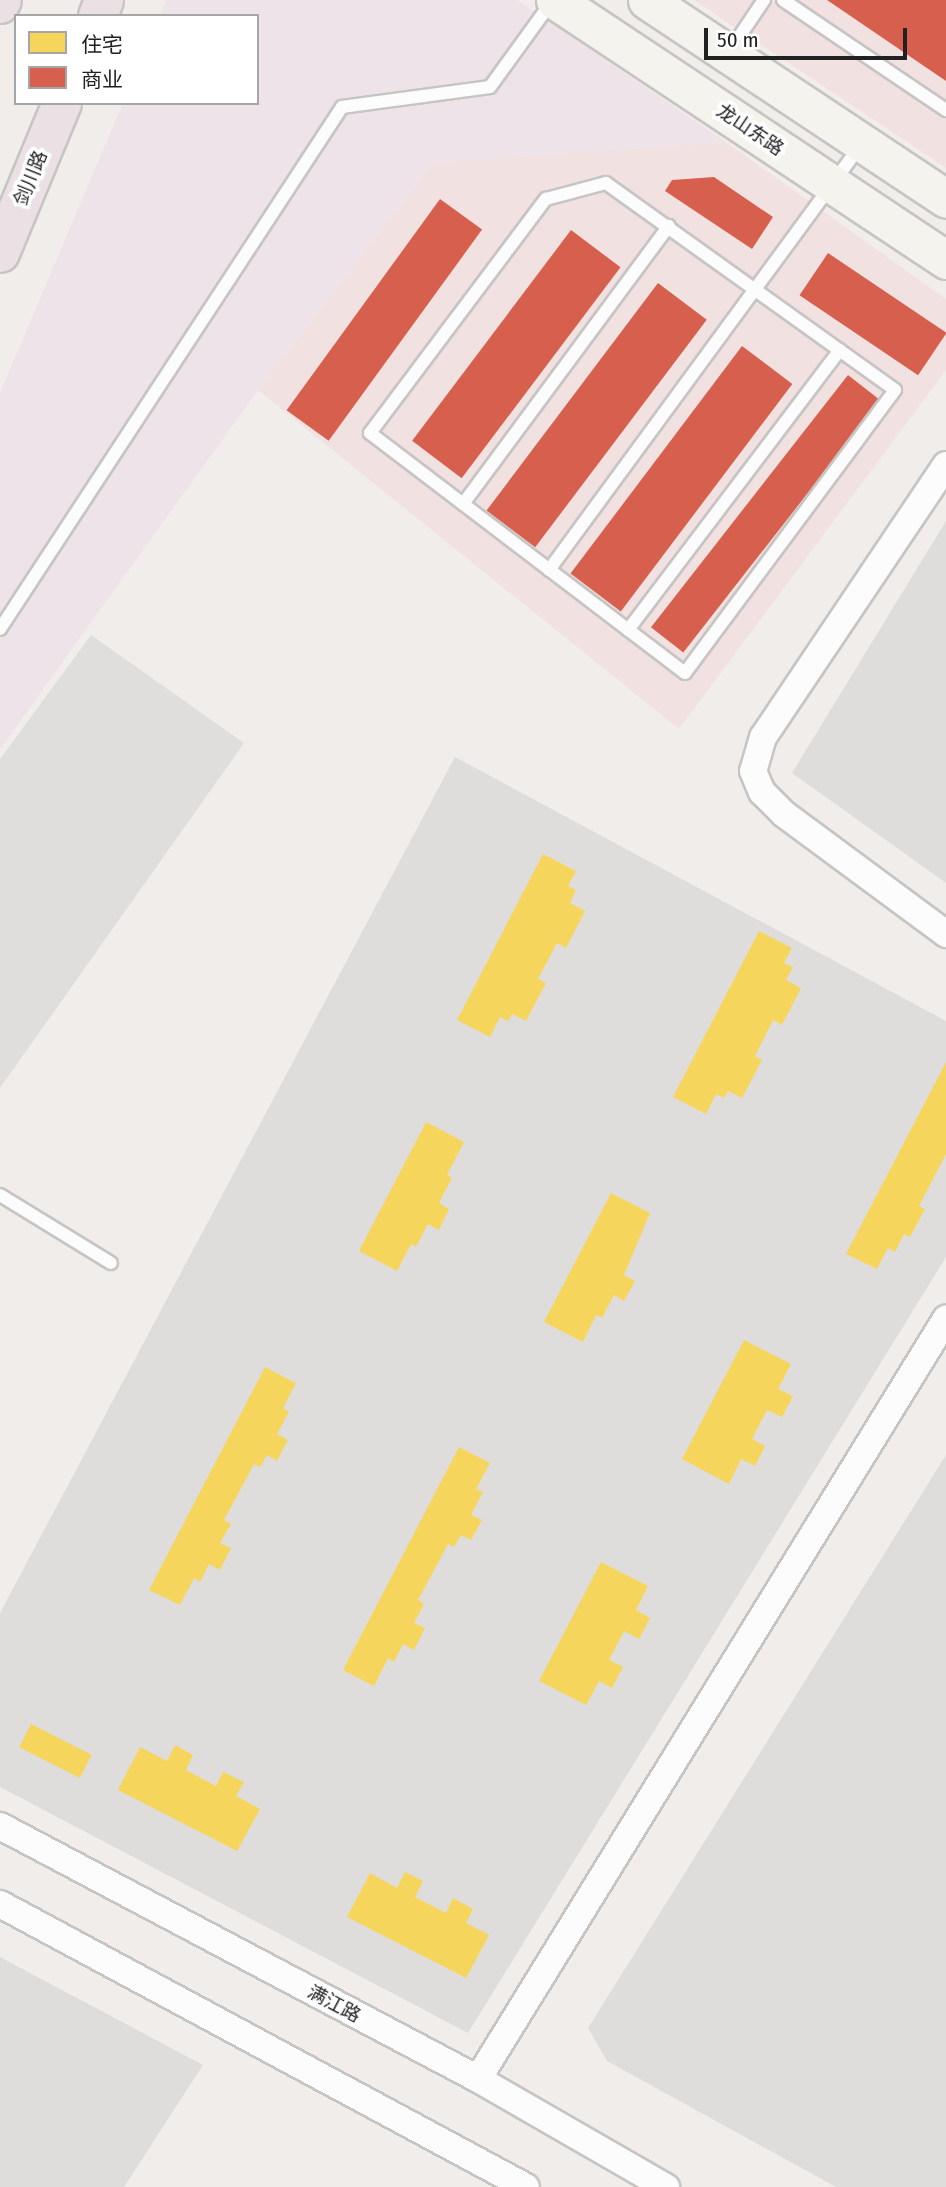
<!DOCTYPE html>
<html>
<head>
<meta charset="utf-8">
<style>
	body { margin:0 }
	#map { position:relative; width:946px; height:2187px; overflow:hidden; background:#f0edea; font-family:"Fira Sans Condensed","Noto Sans SC",sans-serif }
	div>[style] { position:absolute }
	.residential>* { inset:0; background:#dfdddc }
	.commercial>* { inset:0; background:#f1e2e1 }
	.industrial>* { inset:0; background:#ede3e9 }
	.parking>* { inset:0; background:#e0dedd }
	.homes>* { inset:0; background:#f6d55c; transform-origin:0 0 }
	.shops>* { inset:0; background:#d6604d; transform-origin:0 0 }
	.roads { filter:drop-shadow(2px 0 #c7c5c4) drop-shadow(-2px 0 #c7c5c4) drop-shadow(0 2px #c7c5c4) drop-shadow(0 -2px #c7c5c4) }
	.lane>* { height:12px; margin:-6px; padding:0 6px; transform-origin:6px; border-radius:6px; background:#fdfcfc }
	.street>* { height:26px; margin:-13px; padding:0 13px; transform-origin:13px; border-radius:13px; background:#fdfcfc }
	.secondary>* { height:37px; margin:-18.5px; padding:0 18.5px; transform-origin:18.5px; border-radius:18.5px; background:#f4f3ed }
	.highway>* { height:38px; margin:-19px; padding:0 19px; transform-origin:19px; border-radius:19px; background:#ebe0e3 }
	span { translate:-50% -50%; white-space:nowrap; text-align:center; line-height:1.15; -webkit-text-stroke:7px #fff; paint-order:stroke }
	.street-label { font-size:19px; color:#212121 }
	.legend { position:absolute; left:14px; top:14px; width:245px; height:91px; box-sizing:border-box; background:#fff; border:2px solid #a6a6a6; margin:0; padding:9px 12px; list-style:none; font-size:21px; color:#212121 }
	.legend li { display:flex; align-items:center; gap:14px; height:35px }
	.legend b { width:35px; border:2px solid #a6a6a6 }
	.scale { position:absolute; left:704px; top:28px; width:203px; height:32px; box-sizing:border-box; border:4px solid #212121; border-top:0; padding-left:9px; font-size:21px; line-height:24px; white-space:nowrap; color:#212121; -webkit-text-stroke:5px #fff; paint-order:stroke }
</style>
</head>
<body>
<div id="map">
	<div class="residential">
		<div style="clip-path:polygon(946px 521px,946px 883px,792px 773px)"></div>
		<div style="clip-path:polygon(455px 757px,946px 1021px,946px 1257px,468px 2033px,0 1787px,0 1613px)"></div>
		<div style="clip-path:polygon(946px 1455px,946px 2187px,836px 2187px,607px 2061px,588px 2028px)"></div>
		<div style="clip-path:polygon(0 1957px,203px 2065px,124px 2187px,0 2187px)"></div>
	</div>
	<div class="commercial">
		<div style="clip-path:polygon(694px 0,946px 0,946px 168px)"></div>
		<div style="clip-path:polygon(726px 142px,946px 299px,946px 370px,679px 729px,258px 390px,432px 163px)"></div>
	</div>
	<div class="industrial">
		<div style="clip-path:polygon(167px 0,517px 0,726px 142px,432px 163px,258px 390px,0 749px,0 393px,123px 103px,257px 103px,257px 16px,160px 16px)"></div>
	</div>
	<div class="parking">
		<div style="clip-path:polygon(91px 635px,244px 743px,0 1088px,0 759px)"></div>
	</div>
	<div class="homes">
		<div style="clip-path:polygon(543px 854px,576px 871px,568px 886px,576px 890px,570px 903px,585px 911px,566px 948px,557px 943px,538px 979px,546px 983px,526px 1021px,512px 1014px,508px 1021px,500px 1017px,490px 1037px,457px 1020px)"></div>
		<div style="clip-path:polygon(759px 931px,792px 948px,784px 963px,793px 967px,786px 980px,801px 988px,782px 1025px,773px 1020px,755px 1056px,762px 1060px,742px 1098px,728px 1091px,724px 1098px,716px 1094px,706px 1114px,673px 1097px)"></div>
		<div style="clip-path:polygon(946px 1062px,946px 1154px,919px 1206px,925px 1209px,910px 1237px,904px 1234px,895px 1252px,888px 1248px,877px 1269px,846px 1254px)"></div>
		<div style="clip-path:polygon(426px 1122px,464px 1142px,447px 1175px,452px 1178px,439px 1203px,449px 1209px,439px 1230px,428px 1224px,416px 1247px,411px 1244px,397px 1271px,359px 1251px)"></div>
		<div style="clip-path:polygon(611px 1193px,650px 1213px,624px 1275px,635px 1281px,624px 1301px,614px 1295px,602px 1318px,596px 1315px,583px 1342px,544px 1322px)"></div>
		<div style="clip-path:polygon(744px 1340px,791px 1364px,778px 1389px,793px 1396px,782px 1417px,767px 1410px,752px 1439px,765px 1446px,755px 1466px,741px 1459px,729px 1484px,682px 1459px)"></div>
		<div style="clip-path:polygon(265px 1367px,296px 1383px,283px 1408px,289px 1412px,277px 1434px,288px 1440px,277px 1461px,267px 1455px,260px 1467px,254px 1464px,224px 1520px,231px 1524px,220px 1543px,231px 1548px,220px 1570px,209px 1564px,200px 1582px,194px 1578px,180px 1605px,149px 1590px)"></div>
		<div style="clip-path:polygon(459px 1447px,490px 1463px,476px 1489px,483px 1492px,471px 1515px,482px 1520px,471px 1540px,461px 1535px,454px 1547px,448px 1544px,418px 1600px,424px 1604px,414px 1623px,425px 1628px,414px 1650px,403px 1644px,394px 1662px,388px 1658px,374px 1686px,343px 1670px)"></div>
		<div style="clip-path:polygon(601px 1562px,648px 1586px,636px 1610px,650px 1618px,639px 1639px,624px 1631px,609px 1660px,623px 1667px,612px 1688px,599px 1681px,586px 1705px,539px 1681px)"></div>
		<div style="left:31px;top:1724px;width:68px;height:26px;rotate:27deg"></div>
		<div style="clip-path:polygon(175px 1745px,193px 1755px,186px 1770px,216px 1786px,223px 1772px,244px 1782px,236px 1796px,260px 1809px,237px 1851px,118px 1790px,140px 1747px,167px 1761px)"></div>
		<div style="clip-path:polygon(405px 1872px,423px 1881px,415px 1897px,446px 1913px,453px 1898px,473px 1909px,466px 1923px,489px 1935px,466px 1978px,347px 1917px,370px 1873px,397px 1888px)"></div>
	</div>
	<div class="shops">
		<div style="clip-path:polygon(827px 0,946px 0,946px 81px)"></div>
		<div style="clip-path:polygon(714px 177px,773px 217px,752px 249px,665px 191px,672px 180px)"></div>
		<div style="left:440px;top:199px;width:52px;height:261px;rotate:36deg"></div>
		<div style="left:571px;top:230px;width:62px;height:264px;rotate:37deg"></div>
		<div style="left:828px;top:253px;width:143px;height:51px;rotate:34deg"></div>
		<div style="left:658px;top:283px;width:61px;height:285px;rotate:37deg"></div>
		<div style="left:742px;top:346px;width:63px;height:285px;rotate:37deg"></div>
		<div style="left:848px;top:375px;width:41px;height:320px;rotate:38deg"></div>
	</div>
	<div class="roads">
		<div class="lane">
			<div style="left:783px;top:0;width:197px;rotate:34deg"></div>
			<div style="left:729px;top:52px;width:63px;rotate:-56.1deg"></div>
			<div style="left:606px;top:183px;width:355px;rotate:35.6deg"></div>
			<div style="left:895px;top:390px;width:352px;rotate:126.6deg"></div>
			<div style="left:685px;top:673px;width:396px;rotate:-142.7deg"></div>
			<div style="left:370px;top:433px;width:293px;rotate:-53.1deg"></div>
			<div style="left:546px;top:199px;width:62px;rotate:-14.9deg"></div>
			<div style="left:463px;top:504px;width:346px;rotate:-53.5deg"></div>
			<div style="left:549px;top:570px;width:526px;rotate:-53.74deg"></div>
			<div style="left:0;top:629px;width:624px;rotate:-56.77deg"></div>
			<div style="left:342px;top:107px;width:149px;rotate:-7.7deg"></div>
			<div style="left:490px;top:87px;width:107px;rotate:-54.1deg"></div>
			<div style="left:628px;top:630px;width:351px;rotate:-52.9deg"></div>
			<div style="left:0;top:1195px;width:130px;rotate:31.5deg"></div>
		</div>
		<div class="street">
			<div style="left:946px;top:465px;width:328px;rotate:123.9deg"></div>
			<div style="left:763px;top:737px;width:35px;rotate:106deg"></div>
			<div style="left:753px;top:771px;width:23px;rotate:67deg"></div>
			<div style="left:762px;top:792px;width:31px;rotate:45deg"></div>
			<div style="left:784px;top:814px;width:202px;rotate:36.5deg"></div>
			<div style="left:0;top:1826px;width:541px;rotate:27.89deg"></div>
			<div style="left:478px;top:2079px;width:217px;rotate:29.9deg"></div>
			<div style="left:0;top:1904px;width:597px;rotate:28.28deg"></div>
			<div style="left:478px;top:2079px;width:893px;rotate:-58.38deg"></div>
		</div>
		<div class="secondary">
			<div style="left:555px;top:0;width:470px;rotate:33.6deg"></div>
			<div style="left:647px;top:0;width:359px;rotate:33.6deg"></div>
		</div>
		<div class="highway">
			<div style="left:0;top:4px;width:4px;rotate:-63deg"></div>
			<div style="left:98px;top:16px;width:17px;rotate:-69deg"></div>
			<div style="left:0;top:253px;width:162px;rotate:-67.5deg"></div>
		</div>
	</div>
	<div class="street-label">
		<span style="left:750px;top:130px;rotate:34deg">龙山东路</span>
		<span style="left:31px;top:178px;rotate:-68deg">剑川路</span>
		<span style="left:334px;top:2004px;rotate:28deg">满江路</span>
	</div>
	<ul class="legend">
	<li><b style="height:19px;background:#f6d55c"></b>住宅</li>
	<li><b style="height:19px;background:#d6604d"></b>商业</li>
	</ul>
	<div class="scale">50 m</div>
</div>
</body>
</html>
